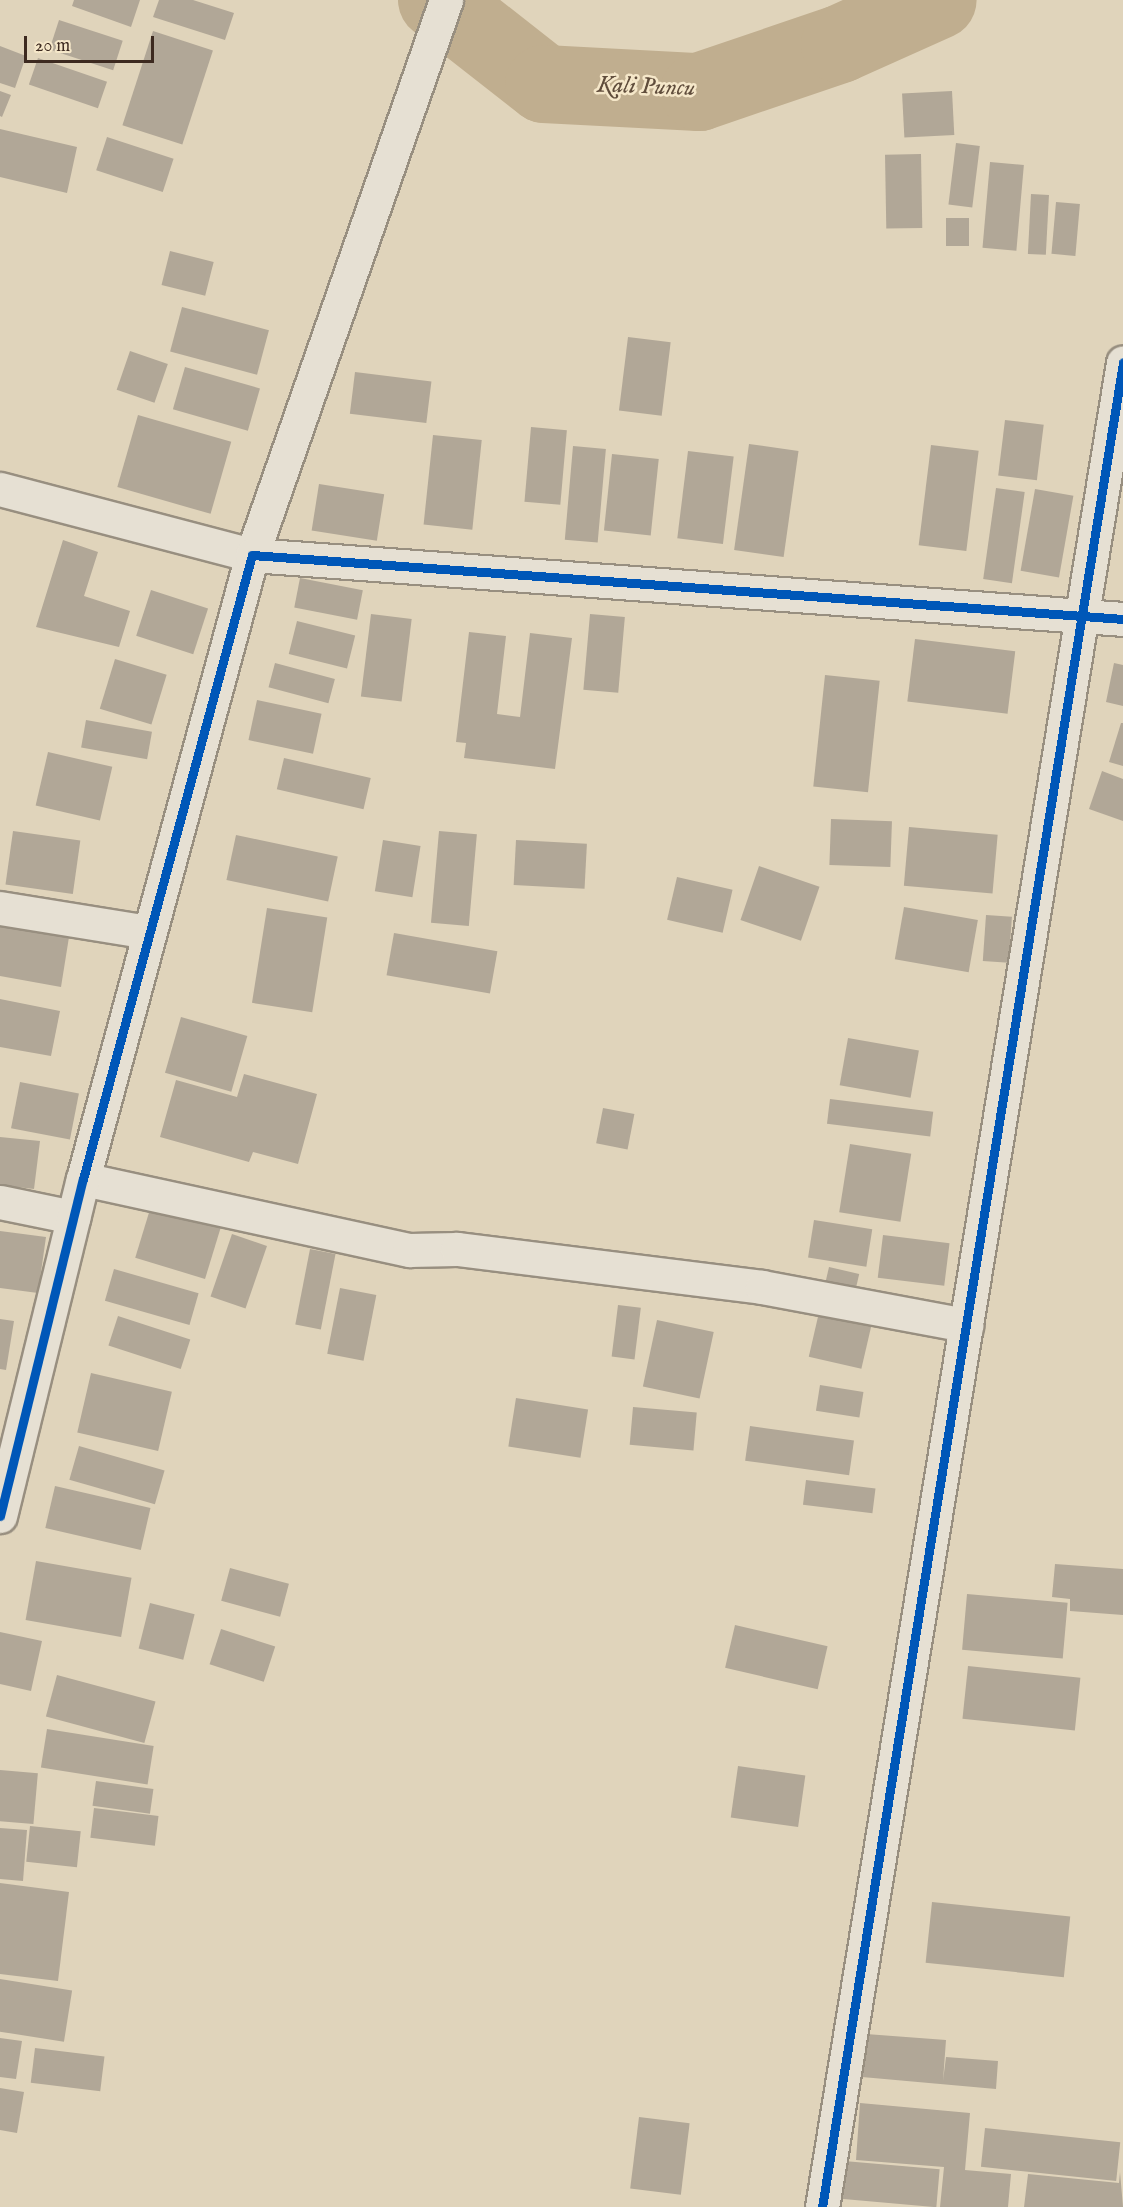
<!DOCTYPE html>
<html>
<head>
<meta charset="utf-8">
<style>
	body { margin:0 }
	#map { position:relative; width:1123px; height:2207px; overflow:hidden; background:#e0d4bb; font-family:"IM FELL English",serif }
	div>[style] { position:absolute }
	.river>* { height:78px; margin:-39px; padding:0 39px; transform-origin:39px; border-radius:39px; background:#c0ae8f }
	.building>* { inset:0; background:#b1a797; transform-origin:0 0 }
	.roads { filter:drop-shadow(2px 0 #988f80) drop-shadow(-2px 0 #988f80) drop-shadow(0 2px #988f80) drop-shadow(0 -2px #988f80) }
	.minor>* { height:33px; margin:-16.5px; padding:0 16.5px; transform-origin:16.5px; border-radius:16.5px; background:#e6e0d3 }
	.cycleway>* { height:9px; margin:-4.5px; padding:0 4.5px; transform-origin:4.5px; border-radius:4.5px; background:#0057b8 }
	span { translate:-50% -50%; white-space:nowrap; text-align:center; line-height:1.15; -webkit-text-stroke:5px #f5e7c9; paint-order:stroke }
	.water-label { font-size:24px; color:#604d3c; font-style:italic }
	.scale { position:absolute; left:24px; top:36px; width:130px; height:27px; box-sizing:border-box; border:3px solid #3d2a20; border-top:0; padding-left:8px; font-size:18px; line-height:21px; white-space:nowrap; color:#3d2a20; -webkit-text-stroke:4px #f5e7c9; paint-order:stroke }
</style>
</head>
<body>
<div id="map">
	<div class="river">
		<div style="left:437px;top:0;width:136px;rotate:38.1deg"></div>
		<div style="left:544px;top:84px;width:155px;rotate:3deg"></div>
		<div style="left:699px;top:92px;width:149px;rotate:-18.8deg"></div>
		<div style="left:840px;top:44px;width:107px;rotate:-24.2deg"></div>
	</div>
	<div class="building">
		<div style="clip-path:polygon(74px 0,140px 0,131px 27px,72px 6px)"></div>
		<div style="clip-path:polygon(159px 0,193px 0,234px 13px,225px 40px,153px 17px)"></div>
		<div style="left:59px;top:20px;width:67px;height:31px;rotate:18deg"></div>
		<div style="left:153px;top:31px;width:63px;height:99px;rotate:18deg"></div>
		<div style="clip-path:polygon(0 46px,26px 56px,15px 88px,0 83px)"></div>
		<div style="left:38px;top:58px;width:73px;height:28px;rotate:19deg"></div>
		<div style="clip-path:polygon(0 91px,11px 95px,2px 117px,0 116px)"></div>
		<div style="left:952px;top:91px;width:44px;height:50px;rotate:87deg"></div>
		<div style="clip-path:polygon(0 129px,77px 147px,67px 193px,0 177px)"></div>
		<div style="left:107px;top:137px;width:70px;height:35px;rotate:18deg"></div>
		<div style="left:956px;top:143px;width:24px;height:62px;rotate:7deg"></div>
		<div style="left:921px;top:154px;width:74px;height:36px;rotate:89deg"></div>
		<div style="left:990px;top:162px;width:34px;height:86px;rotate:5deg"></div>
		<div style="left:1031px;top:194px;width:18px;height:60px;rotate:3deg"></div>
		<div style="left:1056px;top:202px;width:24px;height:52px;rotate:5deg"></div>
		<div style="left:946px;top:218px;width:23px;height:28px"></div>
		<div style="left:170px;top:251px;width:45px;height:35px;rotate:14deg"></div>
		<div style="left:182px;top:307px;width:90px;height:46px;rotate:15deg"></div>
		<div style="left:628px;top:337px;width:43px;height:74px;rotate:7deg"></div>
		<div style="left:130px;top:351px;width:40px;height:41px;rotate:19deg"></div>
		<div style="left:185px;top:367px;width:78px;height:44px;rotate:16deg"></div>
		<div style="left:355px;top:372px;width:77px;height:42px;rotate:7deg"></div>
		<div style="left:138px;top:415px;width:97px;height:75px;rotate:16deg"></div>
		<div style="left:1005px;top:420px;width:39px;height:56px;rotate:7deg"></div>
		<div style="left:531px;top:427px;width:36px;height:75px;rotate:5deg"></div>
		<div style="left:433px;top:435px;width:49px;height:90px;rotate:6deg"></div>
		<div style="left:749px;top:444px;width:50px;height:107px;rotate:8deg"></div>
		<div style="left:931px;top:445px;width:48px;height:101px;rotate:7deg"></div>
		<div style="left:573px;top:446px;width:33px;height:94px;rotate:5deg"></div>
		<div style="left:688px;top:451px;width:46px;height:88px;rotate:7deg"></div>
		<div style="left:612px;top:454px;width:47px;height:77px;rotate:6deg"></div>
		<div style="left:319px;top:484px;width:66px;height:47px;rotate:9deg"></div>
		<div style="left:996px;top:488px;width:29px;height:92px;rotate:8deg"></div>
		<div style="left:1035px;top:489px;width:39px;height:83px;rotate:10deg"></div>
		<div style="clip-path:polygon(63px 540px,98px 552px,84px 596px,130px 611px,119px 647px,36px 627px)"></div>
		<div style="left:300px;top:578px;width:64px;height:30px;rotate:11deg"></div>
		<div style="left:151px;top:590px;width:60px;height:48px;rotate:18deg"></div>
		<div style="left:371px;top:614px;width:41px;height:83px;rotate:7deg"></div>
		<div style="left:590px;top:614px;width:35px;height:76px;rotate:5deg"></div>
		<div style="left:297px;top:621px;width:60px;height:34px;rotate:14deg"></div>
		<div style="clip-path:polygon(469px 632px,506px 636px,497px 714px,520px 717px,530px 633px,572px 638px,555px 769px,464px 758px,466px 743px,456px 742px)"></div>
		<div style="left:915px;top:639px;width:101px;height:63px;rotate:7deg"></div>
		<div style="left:115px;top:659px;width:54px;height:52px;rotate:17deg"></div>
		<div style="left:275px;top:663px;width:62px;height:25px;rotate:15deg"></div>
		<div style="clip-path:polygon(1114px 663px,1123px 665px,1123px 706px,1106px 702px)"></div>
		<div style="left:825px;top:675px;width:55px;height:112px;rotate:6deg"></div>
		<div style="left:257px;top:700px;width:66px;height:41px;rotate:12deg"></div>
		<div style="left:86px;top:720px;width:67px;height:28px;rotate:10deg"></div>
		<div style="clip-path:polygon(1121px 723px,1123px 723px,1123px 766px,1109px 762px)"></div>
		<div style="left:48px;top:752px;width:66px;height:55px;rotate:13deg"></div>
		<div style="left:284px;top:758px;width:89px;height:32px;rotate:13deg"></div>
		<div style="clip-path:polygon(1102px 771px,1123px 779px,1123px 821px,1089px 809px)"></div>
		<div style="left:831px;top:819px;width:61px;height:46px;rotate:2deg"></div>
		<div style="left:909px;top:827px;width:89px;height:59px;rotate:5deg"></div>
		<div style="left:13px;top:831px;width:68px;height:54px;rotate:8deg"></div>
		<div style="left:439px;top:831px;width:38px;height:92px;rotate:5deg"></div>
		<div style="left:236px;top:835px;width:104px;height:46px;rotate:12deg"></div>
		<div style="left:383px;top:840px;width:38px;height:52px;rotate:9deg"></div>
		<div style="left:516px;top:840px;width:71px;height:45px;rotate:3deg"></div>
		<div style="left:759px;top:866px;width:64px;height:57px;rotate:19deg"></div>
		<div style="left:677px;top:877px;width:57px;height:44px;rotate:13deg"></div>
		<div style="left:904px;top:907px;width:75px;height:53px;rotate:10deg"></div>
		<div style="left:267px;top:908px;width:61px;height:96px;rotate:9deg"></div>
		<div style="left:986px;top:915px;width:26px;height:46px;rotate:4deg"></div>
		<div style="clip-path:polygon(0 925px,69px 937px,61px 987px,0 976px)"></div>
		<div style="left:394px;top:933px;width:105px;height:43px;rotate:10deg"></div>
		<div style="clip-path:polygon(0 999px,60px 1011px,51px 1056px,0 1047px)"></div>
		<div style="left:181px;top:1017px;width:69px;height:58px;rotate:16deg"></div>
		<div style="left:848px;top:1038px;width:72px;height:48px;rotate:10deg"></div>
		<div style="clip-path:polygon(244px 1074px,317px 1094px,298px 1164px,253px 1152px,249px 1162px,160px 1137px,176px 1080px,237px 1097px)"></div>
		<div style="left:20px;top:1082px;width:60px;height:47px;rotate:11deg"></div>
		<div style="left:830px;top:1099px;width:104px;height:25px;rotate:7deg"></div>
		<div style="left:603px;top:1108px;width:32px;height:36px;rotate:11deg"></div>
		<div style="clip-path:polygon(0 1137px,40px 1141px,34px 1189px,0 1185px)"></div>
		<div style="left:850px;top:1144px;width:62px;height:69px;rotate:9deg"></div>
		<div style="left:151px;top:1206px;width:73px;height:54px;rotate:17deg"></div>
		<div style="left:814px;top:1220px;width:59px;height:38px;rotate:9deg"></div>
		<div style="clip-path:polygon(0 1231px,46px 1237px,38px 1293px,0 1288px)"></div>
		<div style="left:232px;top:1234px;width:37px;height:66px;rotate:19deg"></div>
		<div style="left:883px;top:1235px;width:67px;height:43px;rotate:7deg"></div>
		<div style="left:310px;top:1249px;width:26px;height:77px;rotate:11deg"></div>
		<div style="left:829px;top:1267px;width:31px;height:26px;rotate:13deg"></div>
		<div style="left:114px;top:1269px;width:88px;height:33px;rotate:16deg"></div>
		<div style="left:340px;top:1288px;width:37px;height:67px;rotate:11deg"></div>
		<div style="left:618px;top:1305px;width:23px;height:52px;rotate:7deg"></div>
		<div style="left:820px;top:1308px;width:54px;height:50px;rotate:13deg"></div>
		<div style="left:118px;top:1316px;width:76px;height:31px;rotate:18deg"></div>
		<div style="clip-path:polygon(0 1319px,14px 1321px,6px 1370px,0 1369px)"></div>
		<div style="left:657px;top:1320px;width:58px;height:68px;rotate:12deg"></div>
		<div style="left:91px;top:1373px;width:83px;height:61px;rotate:13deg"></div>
		<div style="left:820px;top:1385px;width:44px;height:26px;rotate:9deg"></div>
		<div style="left:516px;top:1398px;width:73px;height:49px;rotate:9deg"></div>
		<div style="left:633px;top:1407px;width:64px;height:38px;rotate:5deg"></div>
		<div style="left:750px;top:1426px;width:105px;height:35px;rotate:8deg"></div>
		<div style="left:79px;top:1446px;width:89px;height:35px;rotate:16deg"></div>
		<div style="left:806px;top:1480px;width:70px;height:25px;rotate:7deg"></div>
		<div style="left:55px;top:1486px;width:98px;height:43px;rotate:13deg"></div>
		<div style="left:36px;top:1561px;width:97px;height:60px;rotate:10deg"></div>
		<div style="clip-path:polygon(1055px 1564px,1123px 1569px,1123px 1615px,1070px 1611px,1070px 1599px,1052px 1597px)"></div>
		<div style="left:230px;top:1568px;width:61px;height:34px;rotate:15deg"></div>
		<div style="left:967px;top:1594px;width:101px;height:56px;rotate:5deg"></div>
		<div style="left:150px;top:1603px;width:46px;height:47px;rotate:14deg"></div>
		<div style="left:735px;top:1625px;width:95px;height:44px;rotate:13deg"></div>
		<div style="left:221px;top:1629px;width:57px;height:37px;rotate:18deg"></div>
		<div style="clip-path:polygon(0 1632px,42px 1641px,31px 1691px,0 1684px)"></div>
		<div style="left:968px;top:1666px;width:113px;height:53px;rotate:6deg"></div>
		<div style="left:57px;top:1675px;width:102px;height:43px;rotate:15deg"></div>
		<div style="left:47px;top:1729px;width:108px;height:39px;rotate:9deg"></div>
		<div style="left:738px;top:1766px;width:68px;height:52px;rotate:8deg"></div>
		<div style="left:0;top:1770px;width:38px;height:51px;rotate:5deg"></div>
		<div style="left:96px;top:1781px;width:58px;height:25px;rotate:8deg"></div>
		<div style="left:94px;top:1808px;width:65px;height:30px;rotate:7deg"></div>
		<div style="left:30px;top:1826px;width:51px;height:36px;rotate:6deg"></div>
		<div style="clip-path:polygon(0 1828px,27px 1830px,23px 1881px,0 1879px)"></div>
		<div style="clip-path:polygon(0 1883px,69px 1892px,58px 1981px,0 1974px)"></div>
		<div style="left:932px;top:1902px;width:139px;height:61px;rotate:6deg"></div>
		<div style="left:0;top:1979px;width:73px;height:52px;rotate:9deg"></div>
		<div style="clip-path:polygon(866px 2034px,946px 2040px,943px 2081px,946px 2057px,998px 2061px,996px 2089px,862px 2077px)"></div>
		<div style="clip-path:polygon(0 2038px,22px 2041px,16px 2079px,0 2077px)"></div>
		<div style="left:35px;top:2048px;width:70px;height:35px;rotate:7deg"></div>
		<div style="clip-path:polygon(0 2088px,24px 2092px,17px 2133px,0 2130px)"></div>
		<div style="clip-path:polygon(860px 2103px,970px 2113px,965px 2170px,1011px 2174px,1008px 2207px,940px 2207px,944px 2167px,856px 2160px)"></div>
		<div style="left:639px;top:2117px;width:51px;height:72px;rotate:7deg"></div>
		<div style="left:985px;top:2128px;width:136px;height:39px;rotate:6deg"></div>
		<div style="left:844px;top:2161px;width:96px;height:38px;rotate:5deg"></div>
		<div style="clip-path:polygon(1120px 2172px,1123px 2207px,1024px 2207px,1028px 2174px,1119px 2183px)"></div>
	</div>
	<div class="roads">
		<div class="minor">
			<div style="left:0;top:489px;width:260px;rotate:14.7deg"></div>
			<div style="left:252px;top:555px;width:588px;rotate:-70.73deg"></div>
			<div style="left:0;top:908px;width:151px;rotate:9.2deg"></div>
			<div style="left:83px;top:1179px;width:334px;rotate:12.3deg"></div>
			<div style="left:409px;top:1250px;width:48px;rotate:-1.2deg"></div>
			<div style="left:457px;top:1249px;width:307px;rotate:7.1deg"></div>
			<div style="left:762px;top:1287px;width:208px;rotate:10.6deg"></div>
			<div style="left:0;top:1202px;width:75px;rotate:11.6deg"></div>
			<div style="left:0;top:1516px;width:347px;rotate:-76.2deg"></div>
			<div style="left:83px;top:1179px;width:646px;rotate:-74.85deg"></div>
			<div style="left:252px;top:555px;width:873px;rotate:4.2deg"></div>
			<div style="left:822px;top:2207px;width:1869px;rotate:-80.73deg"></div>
		</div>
	</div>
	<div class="cycleway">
		<div style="left:0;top:1516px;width:347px;rotate:-76.2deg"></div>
		<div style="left:83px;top:1179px;width:646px;rotate:-74.85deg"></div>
		<div style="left:252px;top:555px;width:873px;rotate:4.2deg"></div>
		<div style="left:822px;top:2207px;width:1869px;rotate:-80.73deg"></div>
	</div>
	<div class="water-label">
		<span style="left:646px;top:87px;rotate:2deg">Kali Puncu</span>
	</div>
	<div class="scale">20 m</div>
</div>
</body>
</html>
